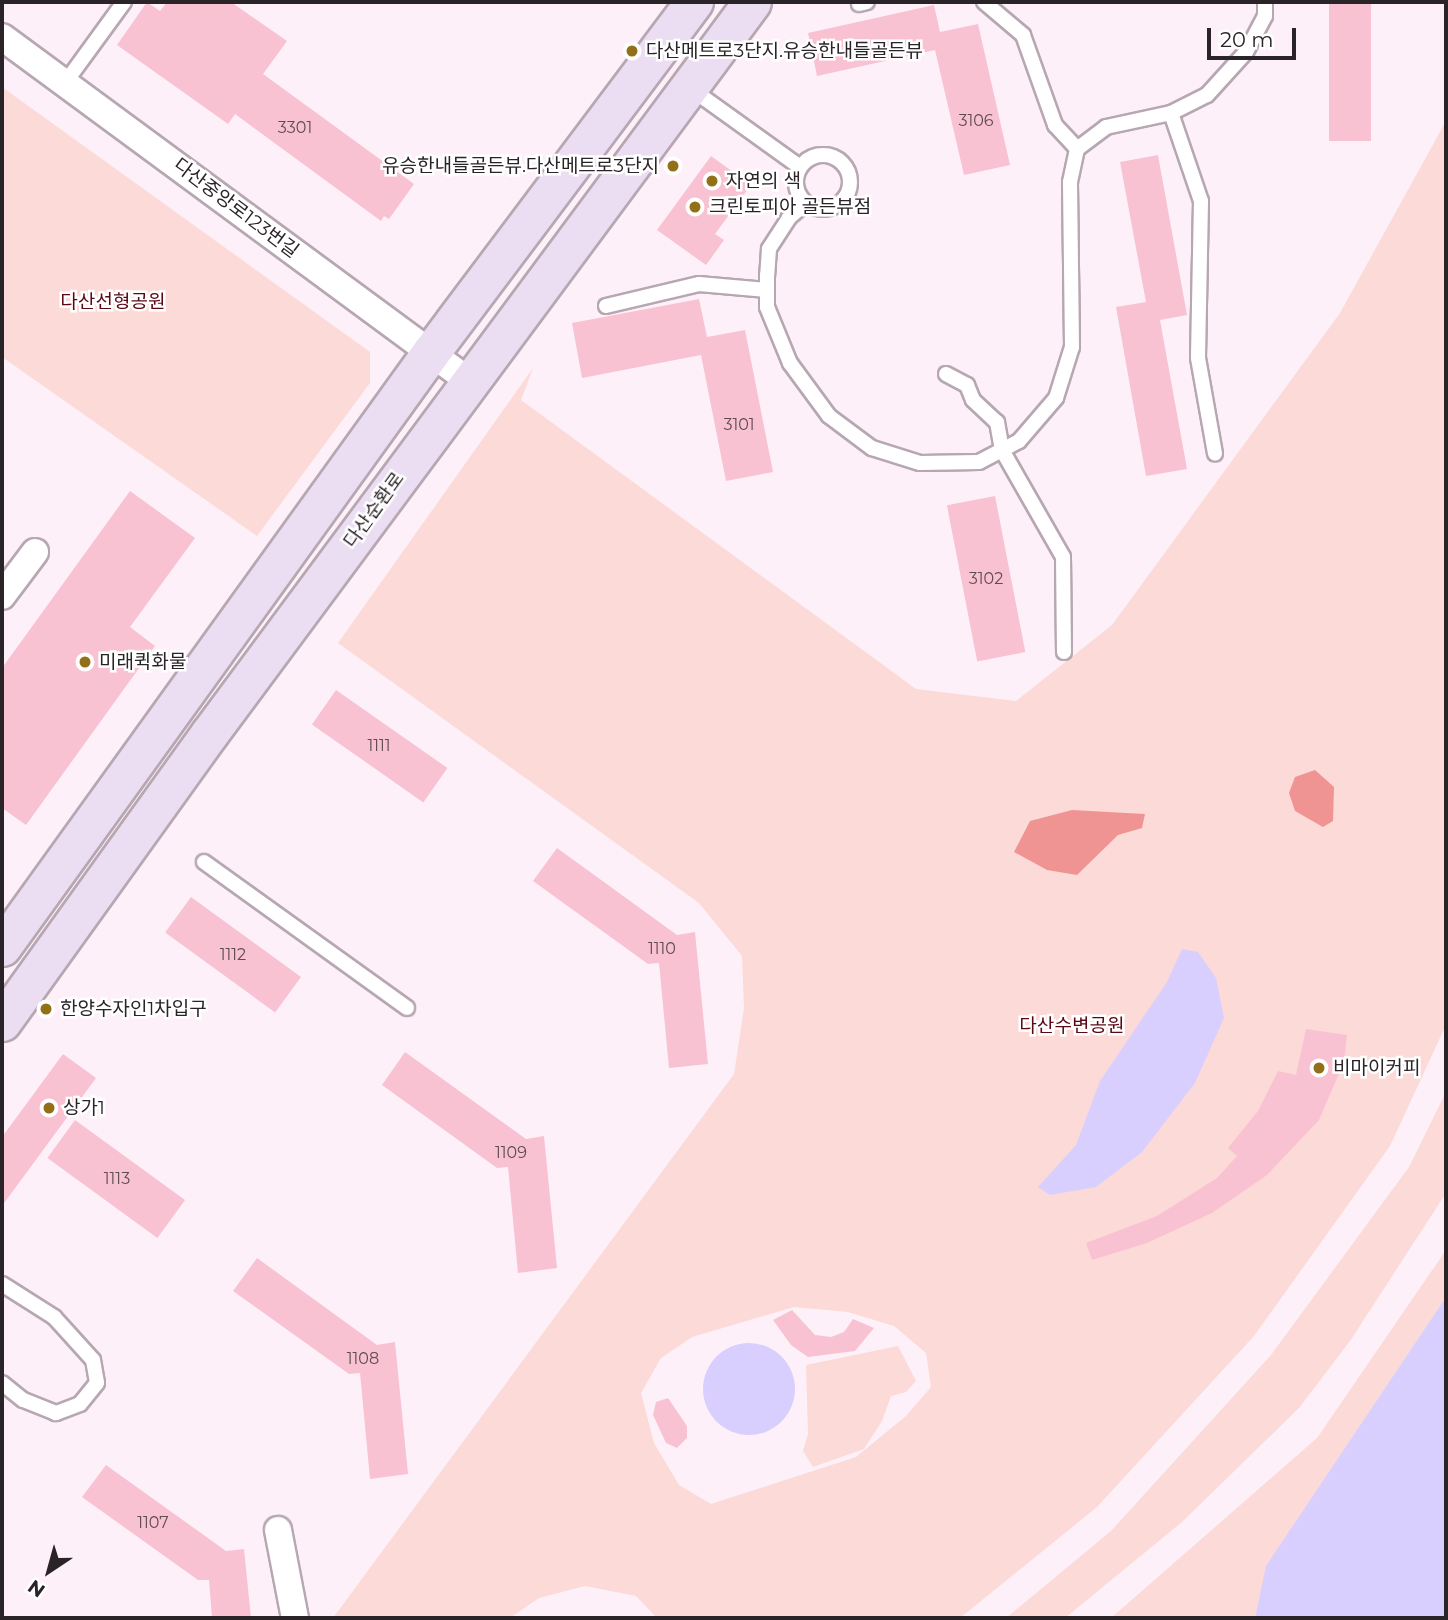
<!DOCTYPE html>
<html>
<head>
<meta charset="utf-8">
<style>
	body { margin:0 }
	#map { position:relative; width:1448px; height:1620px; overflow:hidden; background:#fef0f9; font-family:Montserrat,"Noto Sans KR",sans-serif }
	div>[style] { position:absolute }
	.green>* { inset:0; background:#fbdad8 }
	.forest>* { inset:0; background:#f09493 }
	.water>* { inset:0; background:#d9cfff }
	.round { border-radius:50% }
	.building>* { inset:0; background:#f9c2d2; transform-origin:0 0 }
	.roads { filter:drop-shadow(2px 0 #b7a7b2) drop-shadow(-2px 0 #b7a7b2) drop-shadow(0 2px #b7a7b2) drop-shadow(0 -2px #b7a7b2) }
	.lane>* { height:14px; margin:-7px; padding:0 7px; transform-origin:7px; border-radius:7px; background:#fff }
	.lane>.ring { margin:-7px; padding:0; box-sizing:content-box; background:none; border:14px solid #fff; border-radius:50% }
	.street>* { height:26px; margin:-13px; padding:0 13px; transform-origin:13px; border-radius:13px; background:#fff }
	.secondary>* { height:37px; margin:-18.5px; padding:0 18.5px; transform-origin:18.5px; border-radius:18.5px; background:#ecdef2 }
	.dots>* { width:19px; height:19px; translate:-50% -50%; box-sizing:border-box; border:4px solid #fff; border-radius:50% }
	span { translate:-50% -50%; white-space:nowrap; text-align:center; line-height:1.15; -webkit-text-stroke:5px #fff; paint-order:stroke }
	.number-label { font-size:16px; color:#5e4c52 }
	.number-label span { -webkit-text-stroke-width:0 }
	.poi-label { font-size:19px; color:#2a2428 }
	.left { translate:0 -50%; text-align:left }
	.right { translate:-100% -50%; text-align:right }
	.street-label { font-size:19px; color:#2a2428 }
	.park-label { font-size:19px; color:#5a0814 }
	.frame { position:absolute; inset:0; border:4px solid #2a2428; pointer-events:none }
	.north { position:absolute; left:14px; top:1536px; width:70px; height:70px; -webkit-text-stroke:5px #fff; paint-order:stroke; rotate:216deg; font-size:19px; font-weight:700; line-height:28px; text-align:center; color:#2a2428 }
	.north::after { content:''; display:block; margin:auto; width:24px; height:32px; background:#2a2428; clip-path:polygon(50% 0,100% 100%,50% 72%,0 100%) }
	.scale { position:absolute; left:1207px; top:28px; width:89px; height:32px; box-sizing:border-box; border:4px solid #2a2428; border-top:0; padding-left:9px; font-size:21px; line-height:24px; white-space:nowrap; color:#2a2428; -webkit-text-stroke:5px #fff; paint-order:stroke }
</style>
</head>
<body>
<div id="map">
	<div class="green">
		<div style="clip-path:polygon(2px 87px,370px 352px,370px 383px,257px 536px,2px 357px)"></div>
		<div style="clip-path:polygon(evenodd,1446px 121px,1446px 1025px,1390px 1146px,1254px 1336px,1097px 1507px,960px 1618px,657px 1618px,636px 1596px,585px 1586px,539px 1598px,510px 1618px,333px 1618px,734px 1074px,744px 1008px,742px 956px,699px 903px,338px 643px,533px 368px,521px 400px,916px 689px,1016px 701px,1112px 625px,1340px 313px,1446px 121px,794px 1307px,848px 1312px,894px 1326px,926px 1353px,931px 1387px,906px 1416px,856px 1457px,711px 1504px,679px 1485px,654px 1443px,641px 1393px,661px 1358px,692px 1337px,794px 1307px)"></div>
		<div style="clip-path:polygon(1446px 1092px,1446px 1193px,1350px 1341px,1299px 1408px,1182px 1522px,1065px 1618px,1006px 1618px,1111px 1531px,1271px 1355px,1409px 1167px)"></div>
		<div style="clip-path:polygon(1446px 1250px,1446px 1297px,1267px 1566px,1255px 1618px,1111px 1618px,1317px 1438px)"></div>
		<div style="clip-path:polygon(898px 1346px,916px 1381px,906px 1392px,891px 1396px,882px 1421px,864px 1449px,813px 1467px,803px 1451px,808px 1434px,806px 1365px)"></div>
	</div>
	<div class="forest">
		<div style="clip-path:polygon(1315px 770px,1334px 787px,1333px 821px,1323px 827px,1295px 811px,1289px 793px,1295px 777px)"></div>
		<div style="clip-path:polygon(1072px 810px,1145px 814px,1142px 828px,1118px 835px,1077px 875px,1047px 870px,1014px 852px,1030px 821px)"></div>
	</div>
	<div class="water">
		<div style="clip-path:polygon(1182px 949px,1198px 952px,1216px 978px,1224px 1018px,1195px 1083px,1142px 1152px,1096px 1187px,1050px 1195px,1038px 1187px,1076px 1145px,1100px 1081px,1167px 982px)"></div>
		<div style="clip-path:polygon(1446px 1297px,1446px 1618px,1255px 1618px,1266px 1566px)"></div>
		<div class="round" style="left:703px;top:1343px;width:92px;height:92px"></div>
	</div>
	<div class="building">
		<div style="clip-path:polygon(147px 2px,160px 11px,167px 2px,231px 2px,287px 41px,263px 74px,414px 184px,389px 219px,384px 216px,381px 221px,235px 114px,228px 124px,117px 45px)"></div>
		<div style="left:1329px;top:2px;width:42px;height:139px"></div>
		<div style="clip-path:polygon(934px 5px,940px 32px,978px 24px,1010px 165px,964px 175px,935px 50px,817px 76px,808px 33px)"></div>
		<div style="clip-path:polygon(1158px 155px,1187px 315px,1160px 320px,1187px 469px,1146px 476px,1116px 307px,1146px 302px,1120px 162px)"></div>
		<div style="clip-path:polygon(711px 156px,751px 185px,715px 234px,724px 240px,706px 265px,657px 230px)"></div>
		<div style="clip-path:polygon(699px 299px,707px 337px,745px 330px,773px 472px,726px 481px,701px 355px,582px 378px,572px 323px)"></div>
		<div style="clip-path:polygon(130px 491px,195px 538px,130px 627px,155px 646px,26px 825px,2px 808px,2px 668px)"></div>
		<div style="left:995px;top:496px;width:159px;height:49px;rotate:79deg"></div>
		<div style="left:336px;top:690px;width:136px;height:42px;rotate:35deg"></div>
		<div style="clip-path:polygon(557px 848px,677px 935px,695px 932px,708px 1064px,669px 1068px,659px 963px,648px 964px,533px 881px)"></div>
		<div style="left:191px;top:897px;width:136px;height:44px;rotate:36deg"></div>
		<div style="clip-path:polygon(1306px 1029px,1347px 1035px,1344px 1062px,1319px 1120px,1267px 1175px,1212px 1213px,1147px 1243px,1092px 1260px,1086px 1243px,1157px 1216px,1217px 1178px,1237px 1156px,1228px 1148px,1258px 1111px,1278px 1071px,1296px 1075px)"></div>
		<div style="clip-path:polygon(405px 1052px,526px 1139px,544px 1136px,557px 1268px,518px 1273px,508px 1167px,497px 1168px,382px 1085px)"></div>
		<div style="clip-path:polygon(63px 1054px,96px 1078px,2px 1206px,2px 1137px)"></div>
		<div style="left:75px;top:1120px;width:136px;height:47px;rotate:36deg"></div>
		<div style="clip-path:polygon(257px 1258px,377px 1345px,395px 1342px,408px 1474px,370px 1479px,360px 1373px,349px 1374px,233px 1291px)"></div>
		<div style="clip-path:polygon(792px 1310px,815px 1335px,831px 1337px,844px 1332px,853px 1319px,874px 1328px,855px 1351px,808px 1357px,791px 1345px,773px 1320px)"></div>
		<div style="clip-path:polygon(668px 1398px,687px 1426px,687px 1438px,677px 1448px,666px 1443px,653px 1415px,656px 1402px)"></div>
		<div style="clip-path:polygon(106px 1465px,226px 1551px,244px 1549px,251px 1618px,212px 1618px,209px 1580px,198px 1580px,82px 1497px)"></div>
	</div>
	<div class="roads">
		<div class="lane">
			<div style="left:984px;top:2px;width:51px;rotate:40.2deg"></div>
			<div style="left:1023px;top:35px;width:96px;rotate:70.4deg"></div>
			<div style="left:1055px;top:125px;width:33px;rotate:47deg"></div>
			<div style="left:859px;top:4px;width:8px;rotate:-14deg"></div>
			<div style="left:65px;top:83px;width:100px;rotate:-53.9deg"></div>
			<div style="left:690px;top:88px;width:135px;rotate:35.7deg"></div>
			<div style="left:1171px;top:113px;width:93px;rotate:71.2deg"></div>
			<div style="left:1201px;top:201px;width:157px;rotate:91.1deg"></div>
			<div style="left:1198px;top:358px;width:97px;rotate:79.9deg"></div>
			<div class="ring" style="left:796px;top:155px;width:40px;height:40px"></div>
			<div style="left:806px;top:203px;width:23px;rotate:139deg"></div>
			<div style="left:789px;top:218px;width:37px;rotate:123deg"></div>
			<div style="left:769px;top:249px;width:26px;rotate:94deg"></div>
			<div style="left:767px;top:275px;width:32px;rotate:90deg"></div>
			<div style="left:767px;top:307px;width:61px;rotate:67.7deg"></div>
			<div style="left:790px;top:363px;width:66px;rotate:53.7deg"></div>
			<div style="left:829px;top:416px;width:54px;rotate:36.7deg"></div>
			<div style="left:872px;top:448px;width:50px;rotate:17.4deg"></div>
			<div style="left:920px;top:463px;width:59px;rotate:-1deg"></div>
			<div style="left:979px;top:462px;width:45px;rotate:-27.7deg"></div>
			<div style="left:1019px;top:441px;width:57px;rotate:-49.3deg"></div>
			<div style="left:1056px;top:398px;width:53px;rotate:-72.6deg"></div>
			<div style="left:1072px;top:347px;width:165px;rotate:-90.7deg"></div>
			<div style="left:1070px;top:182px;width:34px;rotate:-78deg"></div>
			<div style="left:1077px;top:149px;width:36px;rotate:-37deg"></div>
			<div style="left:1106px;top:127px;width:66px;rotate:-12.2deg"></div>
			<div style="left:1171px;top:113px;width:40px;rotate:-26.6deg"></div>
			<div style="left:1207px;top:95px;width:58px;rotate:-47.8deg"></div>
			<div style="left:1246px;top:52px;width:41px;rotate:-62.2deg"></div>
			<div style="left:1265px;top:16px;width:14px;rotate:-90deg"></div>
			<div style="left:606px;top:306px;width:96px;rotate:-13.3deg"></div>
			<div style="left:699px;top:284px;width:68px;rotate:5deg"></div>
			<div style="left:946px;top:374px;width:24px;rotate:28deg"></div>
			<div style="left:967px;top:385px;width:16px;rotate:68deg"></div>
			<div style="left:973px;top:400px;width:33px;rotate:43deg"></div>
			<div style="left:997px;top:422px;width:28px;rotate:80deg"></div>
			<div style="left:1002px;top:450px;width:123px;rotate:60.3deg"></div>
			<div style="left:1063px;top:557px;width:95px;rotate:89.4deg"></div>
			<div style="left:204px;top:862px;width:250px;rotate:35.7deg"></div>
			<div style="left:2px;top:1284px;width:62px;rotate:32.4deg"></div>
			<div style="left:54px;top:1317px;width:58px;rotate:47.8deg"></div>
			<div style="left:93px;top:1360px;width:23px;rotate:80deg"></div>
			<div style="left:97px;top:1383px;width:27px;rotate:129deg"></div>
			<div style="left:80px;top:1404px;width:26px;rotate:159deg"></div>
			<div style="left:56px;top:1413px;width:35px;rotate:-158deg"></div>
			<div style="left:23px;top:1400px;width:27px;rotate:-141deg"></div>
		</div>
		<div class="street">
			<div style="left:2px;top:37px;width:580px;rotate:36.38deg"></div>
			<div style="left:2px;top:596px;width:55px;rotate:-53.1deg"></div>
			<div style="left:278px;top:1530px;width:90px;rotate:79.1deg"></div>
		</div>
		<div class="secondary">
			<div style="left:2px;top:947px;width:734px;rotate:-54.21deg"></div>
			<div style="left:431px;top:352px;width:438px;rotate:-53.1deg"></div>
			<div style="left:2px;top:1022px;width:355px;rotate:-54.3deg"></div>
			<div style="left:209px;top:734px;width:911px;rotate:-53.43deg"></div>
		</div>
	</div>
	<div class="dots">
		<div style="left:632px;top:51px;background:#927017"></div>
		<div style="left:673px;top:166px;background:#927017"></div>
		<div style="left:712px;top:181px;background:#927017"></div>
		<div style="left:695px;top:207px;background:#927017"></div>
		<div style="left:85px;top:662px;background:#927017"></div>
		<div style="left:46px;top:1009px;background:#927017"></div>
		<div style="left:1319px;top:1068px;background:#927017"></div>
		<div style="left:49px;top:1108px;background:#927017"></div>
	</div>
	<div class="number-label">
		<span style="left:976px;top:121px">3106</span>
		<span style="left:295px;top:128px">3301</span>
		<span style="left:739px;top:425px">3101</span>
		<span style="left:986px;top:579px">3102</span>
		<span style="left:379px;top:746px">1111</span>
		<span style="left:662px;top:949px">1110</span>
		<span style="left:233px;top:955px">1112</span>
		<span style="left:511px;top:1153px">1109</span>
		<span style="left:117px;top:1179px">1113</span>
		<span style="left:363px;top:1359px">1108</span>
		<span style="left:153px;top:1523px">1107</span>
	</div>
	<div class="poi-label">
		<span class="left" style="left:646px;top:51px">다산메트로3단지.유승한내들골든뷰</span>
		<span class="right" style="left:659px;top:166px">유승한내들골든뷰.다산메트로3단지</span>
		<span class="left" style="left:726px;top:181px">자연의 색</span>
		<span class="left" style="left:709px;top:207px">크린토피아 골든뷰점</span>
		<span class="left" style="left:99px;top:662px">미래퀵화물</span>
		<span class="left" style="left:60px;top:1009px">한양수자인1차입구</span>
		<span class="left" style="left:1333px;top:1068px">비마이커피</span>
		<span class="left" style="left:63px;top:1108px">상가1</span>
	</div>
	<div class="street-label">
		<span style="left:236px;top:208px;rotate:37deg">다산중앙로123번길</span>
		<span style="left:374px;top:510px;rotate:-54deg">다산순환로</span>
	</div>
	<div class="park-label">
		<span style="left:113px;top:302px">다산선형공원</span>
		<span style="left:1072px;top:1026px">다산수변공원</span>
	</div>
	<div class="frame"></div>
	<div class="north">N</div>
	<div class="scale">20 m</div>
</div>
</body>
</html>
